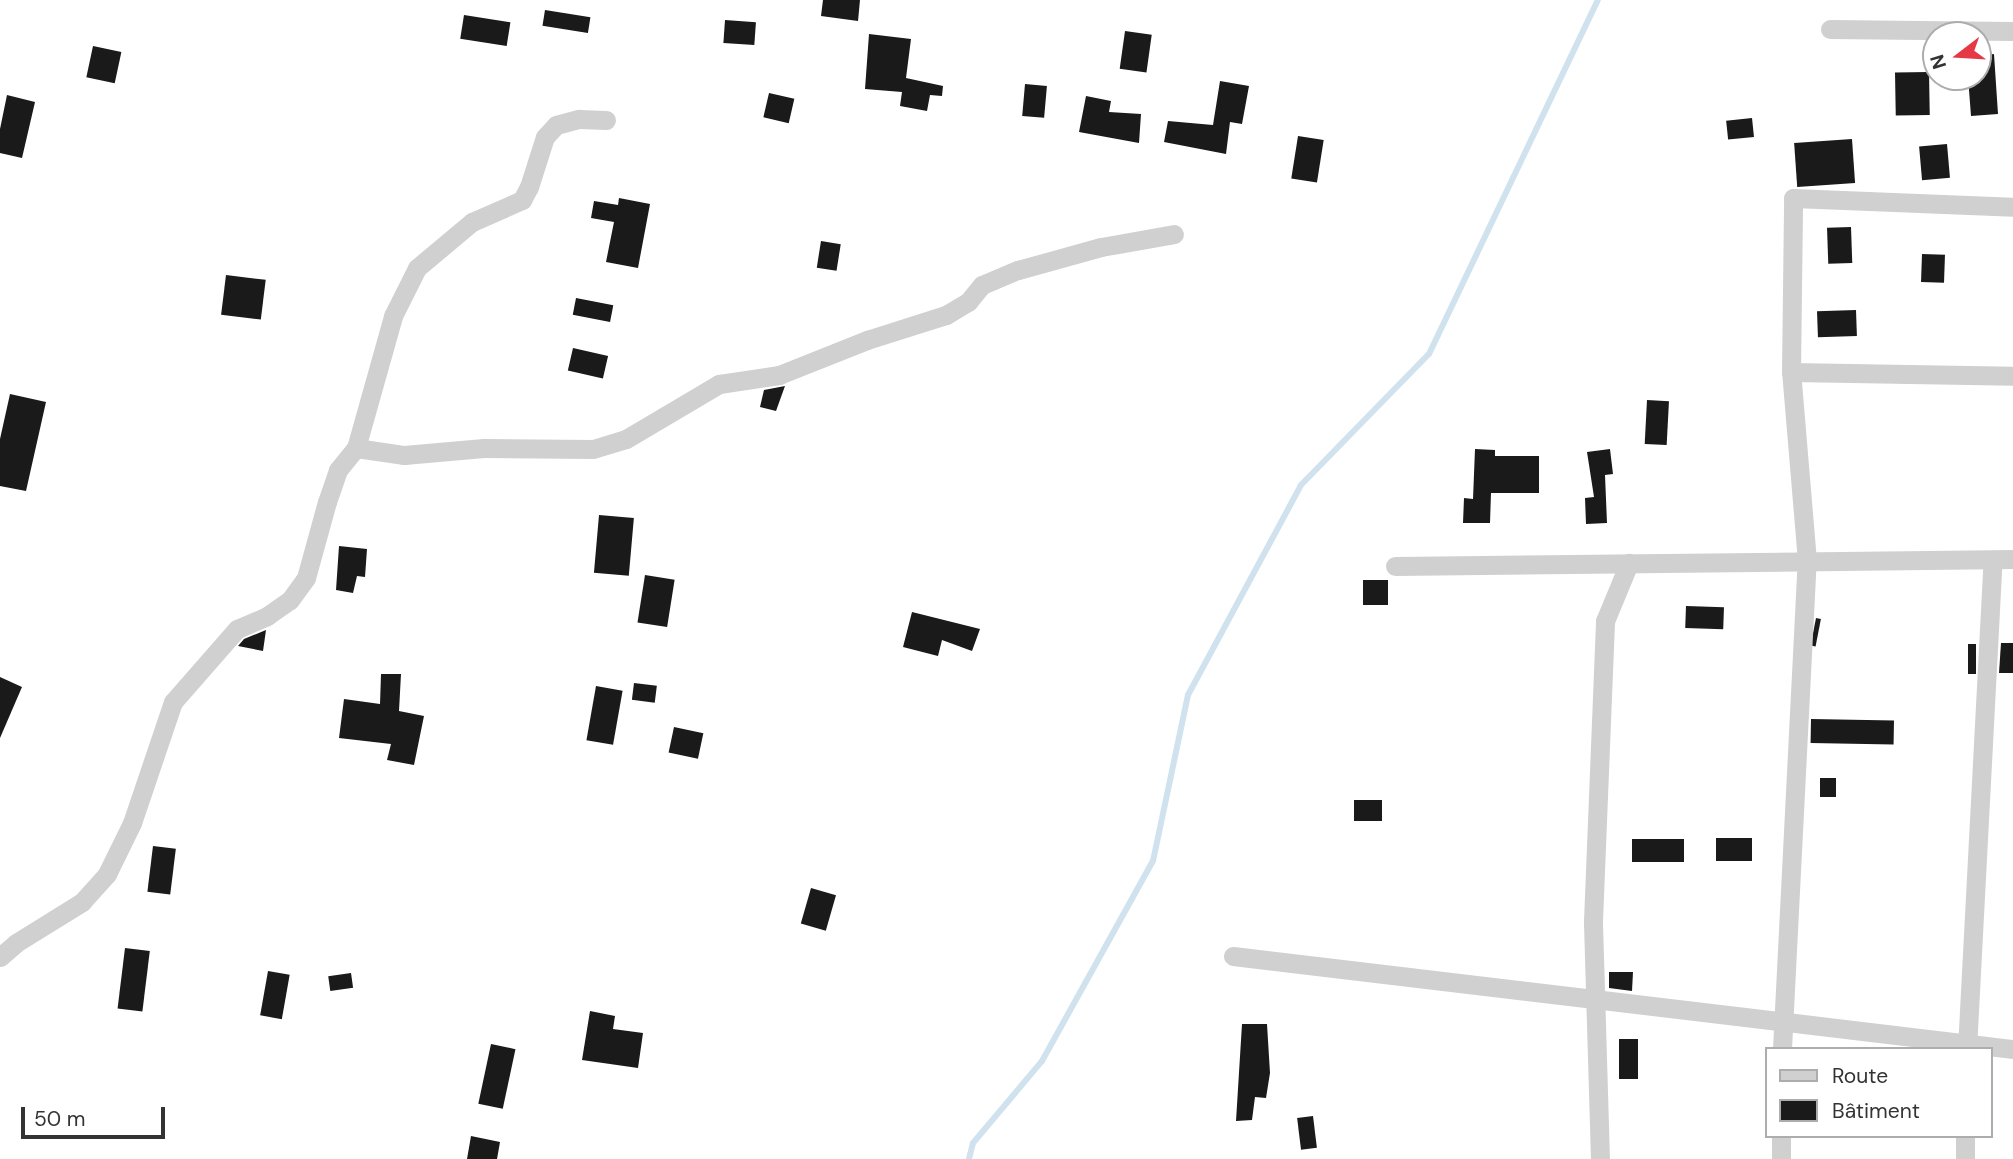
<!DOCTYPE html>
<html>
<head>
<meta charset="utf-8">
<style>
	body { margin:0 }
	#map { position:relative; width:2013px; height:1159px; overflow:hidden; background:#fff; font-family:"DM Sans",sans-serif }
	div>[style] { position:absolute }
	.stream>* { height:6px; margin:-3px; padding:0 3px; transform-origin:3px; border-radius:3px; background:#cfe2ee }
	.building>* { inset:0; background:#1a1a1a; transform-origin:0 0 }
	.street>* { height:19px; margin:-9.5px; padding:0 9.5px; transform-origin:9.5px; border-radius:9.5px; background:#d0d0d0 }
	span { translate:-50% -50%; white-space:nowrap; text-align:center; line-height:1.15; -webkit-text-stroke:7px #fff; paint-order:stroke }
	.legend { position:absolute; left:1765px; top:1047px; width:228px; height:91px; box-sizing:border-box; background:#fff; border:2px solid #adadad; margin:0; padding:9px 12px; list-style:none; font-size:21px; color:#333 }
	.legend li { display:flex; align-items:center; gap:14px; height:35px }
	.legend b { width:35px; border:2px solid #adadad }
	.north { position:absolute; left:1922px; top:21px; width:70px; height:70px; box-sizing:border-box; background:#fff; border:2px solid #adadad; border-radius:50%; rotate:253deg; font-size:19px; font-weight:700; line-height:28px; text-align:center; color:#333 }
	.north::after { content:''; display:block; margin:auto; width:24px; height:32px; background:#e63946; clip-path:polygon(50% 0,100% 100%,50% 72%,0 100%) }
	.scale { position:absolute; left:21px; top:1107px; width:144px; height:32px; box-sizing:border-box; border:4px solid #333; border-top:0; padding-left:9px; font-size:21px; line-height:24px; white-space:nowrap; color:#333; -webkit-text-stroke:5px #fff; paint-order:stroke }
</style>
</head>
<body>
<div id="map">
	<div class="stream">
		<div style="left:969px;top:1159px;width:16px;rotate:-76deg"></div>
		<div style="left:973px;top:1143px;width:107px;rotate:-49.9deg"></div>
		<div style="left:1042px;top:1061px;width:229px;rotate:-61deg"></div>
		<div style="left:1153px;top:861px;width:170px;rotate:-78.1deg"></div>
		<div style="left:1188px;top:695px;width:238px;rotate:-61.7deg"></div>
		<div style="left:1301px;top:485px;width:183px;rotate:-45.7deg"></div>
		<div style="left:1429px;top:354px;width:392px;rotate:-64.5deg"></div>
	</div>
	<div class="building">
		<div style="clip-path:polygon(823px 0,860px 0,858px 21px,821px 16px)"></div>
		<div style="left:545px;top:10px;width:46px;height:16px;rotate:9deg"></div>
		<div style="left:464px;top:15px;width:47px;height:24px;rotate:9deg"></div>
		<div style="left:725px;top:20px;width:31px;height:23px;rotate:4deg"></div>
		<div style="left:1125px;top:31px;width:27px;height:38px;rotate:8deg"></div>
		<div style="clip-path:polygon(869px 34px,911px 39px,906px 78px,943px 86px,942px 96px,930px 95px,927px 111px,900px 106px,902px 92px,865px 89px)"></div>
		<div style="left:93px;top:46px;width:29px;height:32px;rotate:12deg"></div>
		<div style="clip-path:polygon(1994px 54px,1998px 114px,1971px 116px,1968px 77px,1978px 77px,1978px 56px)"></div>
		<div style="left:1929px;top:72px;width:43px;height:34px;rotate:89deg"></div>
		<div style="clip-path:polygon(1220px 81px,1249px 86px,1242px 124px,1230px 122px,1226px 154px,1164px 142px,1168px 121px,1213px 125px)"></div>
		<div style="left:1025px;top:84px;width:22px;height:32px;rotate:5deg"></div>
		<div style="left:769px;top:93px;width:26px;height:25px;rotate:13deg"></div>
		<div style="clip-path:polygon(7px 95px,35px 102px,22px 158px,0 153px,0 129px)"></div>
		<div style="clip-path:polygon(1086px 96px,1111px 101px,1109px 112px,1141px 114px,1139px 143px,1079px 132px)"></div>
		<div style="left:1752px;top:118px;width:19px;height:26px;rotate:84deg"></div>
		<div style="left:1298px;top:136px;width:26px;height:43px;rotate:9deg"></div>
		<div style="left:1852px;top:139px;width:44px;height:58px;rotate:86deg"></div>
		<div style="left:1947px;top:144px;width:34px;height:28px;rotate:85deg"></div>
		<div style="clip-path:polygon(619px 198px,650px 204px,638px 268px,606px 262px,614px 222px,591px 218px,594px 201px,618px 205px)"></div>
		<div style="left:1851px;top:227px;width:36px;height:24px;rotate:88deg"></div>
		<div style="left:821px;top:241px;width:20px;height:27px;rotate:9deg"></div>
		<div style="left:1922px;top:254px;width:23px;height:28px;rotate:2deg"></div>
		<div style="left:226px;top:275px;width:40px;height:40px;rotate:7deg"></div>
		<div style="left:576px;top:298px;width:38px;height:17px;rotate:11deg"></div>
		<div style="left:1856px;top:310px;width:26px;height:39px;rotate:88deg"></div>
		<div style="left:573px;top:348px;width:36px;height:23px;rotate:13deg"></div>
		<div style="clip-path:polygon(785px 386px,776px 411px,760px 407px,764px 390px)"></div>
		<div style="clip-path:polygon(10px 394px,46px 402px,26px 491px,0 486px,0 439px)"></div>
		<div style="left:1647px;top:400px;width:22px;height:44px;rotate:3deg"></div>
		<div style="clip-path:polygon(1475px 449px,1495px 450px,1495px 456px,1539px 456px,1539px 493px,1491px 493px,1490px 523px,1463px 523px,1464px 498px,1473px 499px)"></div>
		<div style="clip-path:polygon(1610px 449px,1613px 474px,1605px 475px,1607px 523px,1586px 524px,1585px 498px,1594px 497px,1587px 452px)"></div>
		<div style="left:599px;top:515px;width:35px;height:58px;rotate:5deg"></div>
		<div style="clip-path:polygon(339px 546px,367px 549px,365px 577px,357px 576px,353px 593px,336px 590px)"></div>
		<div style="left:645px;top:575px;width:30px;height:48px;rotate:9deg"></div>
		<div style="left:1363px;top:580px;width:25px;height:25px"></div>
		<div style="left:1686px;top:606px;width:38px;height:22px;rotate:2deg"></div>
		<div style="clip-path:polygon(912px 612px,980px 629px,972px 651px,942px 640px,938px 656px,903px 647px)"></div>
		<div style="left:1816px;top:618px;width:5px;height:28px;rotate:11deg"></div>
		<div style="clip-path:polygon(266px 630px,263px 651px,238px 646px,244px 639px)"></div>
		<div style="clip-path:polygon(2001px 643px,2013px 643px,2013px 673px,1999px 673px)"></div>
		<div style="left:1968px;top:644px;width:8px;height:30px"></div>
		<div style="clip-path:polygon(381px 674px,401px 674px,399px 711px,424px 716px,414px 765px,387px 760px,391px 744px,339px 738px,344px 699px,380px 704px)"></div>
		<div style="clip-path:polygon(0 677px,22px 687px,0 738px)"></div>
		<div style="left:634px;top:683px;width:23px;height:17px;rotate:7deg"></div>
		<div style="left:596px;top:686px;width:27px;height:55px;rotate:10deg"></div>
		<div style="left:1811px;top:719px;width:83px;height:24px;rotate:1deg"></div>
		<div style="left:674px;top:727px;width:30px;height:26px;rotate:12deg"></div>
		<div style="left:1820px;top:778px;width:16px;height:19px"></div>
		<div style="left:1354px;top:800px;width:28px;height:21px"></div>
		<div style="left:1716px;top:838px;width:36px;height:23px"></div>
		<div style="left:1632px;top:839px;width:52px;height:23px"></div>
		<div style="left:153px;top:846px;width:23px;height:46px;rotate:7deg"></div>
		<div style="left:811px;top:888px;width:26px;height:37px;rotate:16deg"></div>
		<div style="left:125px;top:948px;width:25px;height:61px;rotate:7deg"></div>
		<div style="left:268px;top:971px;width:22px;height:45px;rotate:10deg"></div>
		<div style="clip-path:polygon(1609px 972px,1633px 972px,1632px 991px,1609px 988px)"></div>
		<div style="left:351px;top:973px;width:15px;height:23px;rotate:82deg"></div>
		<div style="clip-path:polygon(590px 1011px,615px 1016px,613px 1029px,643px 1033px,638px 1068px,582px 1060px)"></div>
		<div style="clip-path:polygon(1242px 1024px,1267px 1024px,1270px 1073px,1266px 1098px,1255px 1097px,1252px 1120px,1236px 1121px)"></div>
		<div style="left:1619px;top:1039px;width:19px;height:40px"></div>
		<div style="left:491px;top:1044px;width:25px;height:61px;rotate:12deg"></div>
		<div style="left:1313px;top:1116px;width:32px;height:16px;rotate:83deg"></div>
		<div style="clip-path:polygon(471px 1136px,500px 1142px,497px 1159px,467px 1159px)"></div>
	</div>
	<div class="street">
		<div style="left:1830px;top:29px;width:183px;rotate:0.6deg"></div>
		<div style="left:1791px;top:372px;width:222px;rotate:1deg"></div>
		<div style="left:356px;top:448px;width:49px;rotate:8.3deg"></div>
		<div style="left:404px;top:455px;width:80px;rotate:-5deg"></div>
		<div style="left:484px;top:448px;width:109px;rotate:0.5deg"></div>
		<div style="left:593px;top:449px;width:34px;rotate:-17deg"></div>
		<div style="left:626px;top:439px;width:108px;rotate:-30.6deg"></div>
		<div style="left:719px;top:384px;width:61px;rotate:-8.5deg"></div>
		<div style="left:779px;top:375px;width:95px;rotate:-21.7deg"></div>
		<div style="left:867px;top:340px;width:83px;rotate:-17.6deg"></div>
		<div style="left:946px;top:315px;width:26px;rotate:-31deg"></div>
		<div style="left:968px;top:302px;width:22px;rotate:-51deg"></div>
		<div style="left:982px;top:285px;width:39px;rotate:-23deg"></div>
		<div style="left:1018px;top:270px;width:86px;rotate:-15.5deg"></div>
		<div style="left:1101px;top:247px;width:74px;rotate:-10.1deg"></div>
		<div style="left:1395px;top:566px;width:618px;rotate:-0.65deg"></div>
		<div style="left:1233px;top:956px;width:786px;rotate:6.8deg"></div>
		<div style="left:0;top:957px;width:21px;rotate:-41deg"></div>
		<div style="left:16px;top:943px;width:78px;rotate:-31.8deg"></div>
		<div style="left:82px;top:902px;width:38px;rotate:-48deg"></div>
		<div style="left:107px;top:874px;width:57px;rotate:-63.9deg"></div>
		<div style="left:132px;top:823px;width:128px;rotate:-71.3deg"></div>
		<div style="left:173px;top:702px;width:97px;rotate:-48.8deg"></div>
		<div style="left:237px;top:629px;width:33px;rotate:-23deg"></div>
		<div style="left:267px;top:616px;width:28px;rotate:-35deg"></div>
		<div style="left:290px;top:600px;width:27px;rotate:-54deg"></div>
		<div style="left:306px;top:578px;width:79px;rotate:-74.6deg"></div>
		<div style="left:327px;top:502px;width:34px;rotate:-71deg"></div>
		<div style="left:338px;top:470px;width:28px;rotate:-51deg"></div>
		<div style="left:356px;top:448px;width:137px;rotate:-74.3deg"></div>
		<div style="left:393px;top:316px;width:54px;rotate:-63.4deg"></div>
		<div style="left:417px;top:268px;width:72px;rotate:-39.9deg"></div>
		<div style="left:472px;top:222px;width:55px;rotate:-23.7deg"></div>
		<div style="left:522px;top:200px;width:15px;rotate:-62deg"></div>
		<div style="left:529px;top:187px;width:52px;rotate:-72.3deg"></div>
		<div style="left:545px;top:137px;width:16px;rotate:-47deg"></div>
		<div style="left:556px;top:125px;width:24px;rotate:-15deg"></div>
		<div style="left:579px;top:119px;width:27px;rotate:2deg"></div>
		<div style="left:1782px;top:1049px;width:489px;rotate:-87.1deg"></div>
		<div style="left:1807px;top:561px;width:190px;rotate:-94.8deg"></div>
		<div style="left:1791px;top:372px;width:174px;rotate:-89.3deg"></div>
		<div style="left:1793px;top:198px;width:220px;rotate:2.3deg"></div>
		<div style="left:1967px;top:1049px;width:490px;rotate:-87deg"></div>
		<div style="left:1600px;top:1159px;width:238px;rotate:-91.7deg"></div>
		<div style="left:1593px;top:921px;width:300px;rotate:-87.7deg"></div>
		<div style="left:1605px;top:621px;width:63px;rotate:-67.5deg"></div>
		<div style="left:1781px;top:1159px;width:23px;rotate:-90deg"></div>
		<div style="left:1965px;top:1159px;width:23px;rotate:-90deg"></div>
	</div>
	<ul class="legend">
	<li><b style="height:9px;background:#d0d0d0"></b>Route</li>
	<li><b style="height:19px;background:#1a1a1a"></b>Bâtiment</li>
	</ul>
	<div class="north">N</div>
	<div class="scale">50 m</div>
</div>
</body>
</html>
